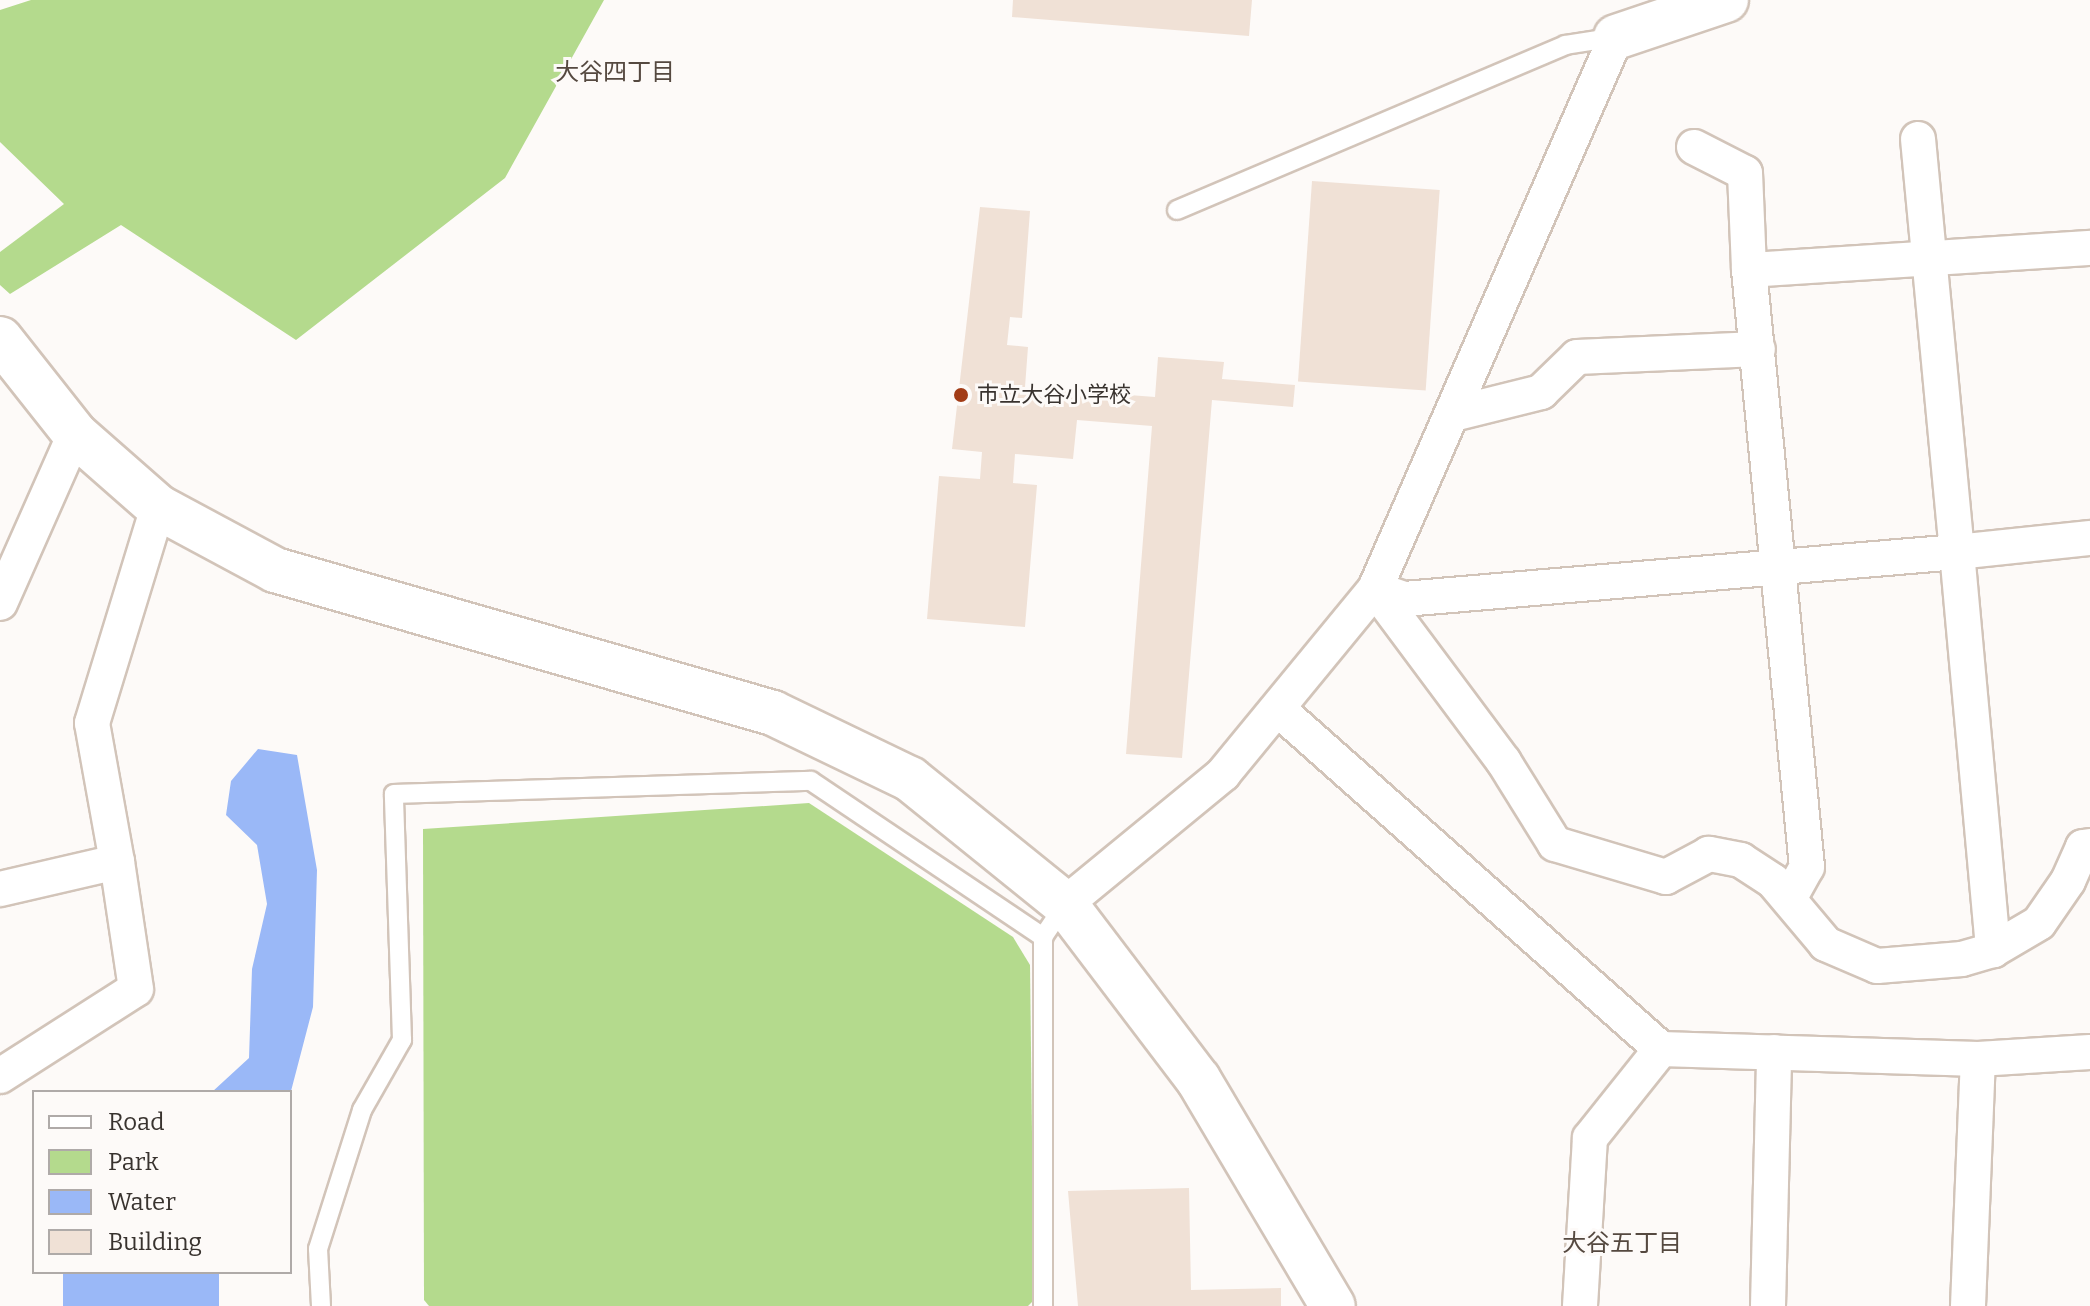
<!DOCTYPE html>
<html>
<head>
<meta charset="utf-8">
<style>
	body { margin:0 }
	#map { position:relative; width:2090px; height:1306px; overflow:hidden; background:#fdfaf8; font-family:Bitter,"Noto Sans JP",serif }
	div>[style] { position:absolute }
	.green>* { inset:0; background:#b4da8d }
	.water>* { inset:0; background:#9ab8f7; transform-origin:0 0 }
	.building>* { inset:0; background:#f0e1d6; transform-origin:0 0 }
	.roads { filter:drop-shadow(2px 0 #d2c4b9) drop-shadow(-2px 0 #d2c4b9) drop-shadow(0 2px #d2c4b9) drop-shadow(0 -2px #d2c4b9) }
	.lane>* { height:18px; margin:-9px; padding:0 9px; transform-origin:9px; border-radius:9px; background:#fff }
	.street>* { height:34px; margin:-17px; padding:0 17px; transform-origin:17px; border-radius:17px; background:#fff }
	.secondary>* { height:44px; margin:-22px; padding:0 22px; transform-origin:22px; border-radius:22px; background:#fff }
	.dots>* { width:22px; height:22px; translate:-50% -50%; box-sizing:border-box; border:4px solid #fdfaf8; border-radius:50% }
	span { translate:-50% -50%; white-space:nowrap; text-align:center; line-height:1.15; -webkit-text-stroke:6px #fdfaf8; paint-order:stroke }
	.poi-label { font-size:22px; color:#39332f }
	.left { translate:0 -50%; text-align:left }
	.neighbourhood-label { font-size:24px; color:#554940 }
	.legend { position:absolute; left:32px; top:1090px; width:260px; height:184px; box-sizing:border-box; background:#fdfaf8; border:2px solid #afaaa8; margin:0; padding:10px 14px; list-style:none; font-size:24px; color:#39332f }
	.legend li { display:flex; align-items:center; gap:16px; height:40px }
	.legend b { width:40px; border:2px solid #afaaa8 }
</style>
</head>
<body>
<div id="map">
	<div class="green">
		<div style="clip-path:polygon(31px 0,604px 0,505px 178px,296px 340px,121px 225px,10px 294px,0 285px,0 252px,64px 204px,0 142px,0 10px)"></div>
		<div style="clip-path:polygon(809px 803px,1013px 937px,1030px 965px,1034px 1300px,1028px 1306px,429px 1306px,424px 1300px,423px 829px)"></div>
	</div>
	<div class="water">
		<div style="clip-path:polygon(258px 749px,297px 755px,317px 870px,313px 1007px,290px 1095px,212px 1092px,249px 1058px,252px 969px,267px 904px,257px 845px,226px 815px,231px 781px)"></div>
		<div style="left:63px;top:1272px;width:156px;height:35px"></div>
	</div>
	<div class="building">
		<div style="clip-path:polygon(1013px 0,1252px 0,1249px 36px,1012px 17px)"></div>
		<div style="left:1312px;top:181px;width:128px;height:201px;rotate:4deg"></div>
		<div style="clip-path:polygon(980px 207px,1030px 211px,1022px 318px,1010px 317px,1007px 345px,1028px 347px,1025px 387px,1155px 397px,1158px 357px,1224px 362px,1222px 379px,1295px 385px,1293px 407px,1212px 400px,1182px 758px,1126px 754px,1152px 426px,1077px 420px,1073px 459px,1015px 454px,1013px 483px,1037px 485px,1025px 627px,927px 619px,939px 476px,980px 479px,982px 452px,952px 449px)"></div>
		<div style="clip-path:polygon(1189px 1188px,1191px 1290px,1281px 1288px,1281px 1306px,1078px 1306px,1068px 1191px)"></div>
	</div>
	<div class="roads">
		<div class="lane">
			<div style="left:1177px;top:210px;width:422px;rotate:-23deg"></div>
			<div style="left:1565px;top:45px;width:52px;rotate:-8.9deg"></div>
			<div style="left:321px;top:1306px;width:57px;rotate:-93deg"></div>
			<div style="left:318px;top:1249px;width:146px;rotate:-72.4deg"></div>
			<div style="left:362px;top:1110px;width:81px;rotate:-60.3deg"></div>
			<div style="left:402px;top:1040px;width:246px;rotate:-91.9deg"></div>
			<div style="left:394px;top:794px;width:417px;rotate:-1.8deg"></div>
			<div style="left:811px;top:781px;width:280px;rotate:33.9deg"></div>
			<div style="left:1043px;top:1306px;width:369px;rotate:-90deg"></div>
			<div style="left:1043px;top:937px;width:40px;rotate:-56deg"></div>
		</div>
		<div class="street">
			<div style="left:1918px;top:139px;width:118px;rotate:84.6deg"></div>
			<div style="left:1929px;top:256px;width:297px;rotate:84.6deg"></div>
			<div style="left:1957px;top:552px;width:400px;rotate:84.8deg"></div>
			<div style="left:1993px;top:950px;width:32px;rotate:164deg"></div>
			<div style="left:1962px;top:959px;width:85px;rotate:175.3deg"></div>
			<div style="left:1877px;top:966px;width:56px;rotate:-156.7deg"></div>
			<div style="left:1826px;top:944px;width:82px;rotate:-130.1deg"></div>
			<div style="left:1773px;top:881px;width:38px;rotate:-147deg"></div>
			<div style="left:1741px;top:860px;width:33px;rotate:-169deg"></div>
			<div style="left:1709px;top:854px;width:49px;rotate:151.9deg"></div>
			<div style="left:1666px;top:877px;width:116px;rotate:-163.4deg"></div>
			<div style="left:1555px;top:844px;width:97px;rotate:-121.9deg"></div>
			<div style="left:1504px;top:762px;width:216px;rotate:-126.7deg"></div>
			<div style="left:1375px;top:589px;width:31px;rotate:19deg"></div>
			<div style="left:1404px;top:599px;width:555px;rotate:-4.86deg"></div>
			<div style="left:1957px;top:552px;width:134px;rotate:-6deg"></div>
			<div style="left:1694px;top:147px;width:57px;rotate:27deg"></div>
			<div style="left:1745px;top:173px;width:97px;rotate:87.6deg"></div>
			<div style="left:1457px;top:413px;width:87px;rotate:-14deg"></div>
			<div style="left:1541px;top:392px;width:50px;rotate:-44.2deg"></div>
			<div style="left:1577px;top:357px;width:181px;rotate:-2.5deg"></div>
			<div style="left:0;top:603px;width:185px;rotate:-66.1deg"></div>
			<div style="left:1279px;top:710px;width:511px;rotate:41.59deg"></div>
			<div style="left:1661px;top:1049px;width:317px;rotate:1.8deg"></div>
			<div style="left:1978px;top:1059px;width:112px;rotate:-3.6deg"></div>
			<div style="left:0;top:889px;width:120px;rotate:-13deg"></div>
			<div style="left:117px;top:862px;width:141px;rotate:-100.2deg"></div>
			<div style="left:92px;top:723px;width:226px;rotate:-73deg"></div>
			<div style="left:1789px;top:899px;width:37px;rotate:-61deg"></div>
			<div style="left:1807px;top:867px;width:600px;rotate:-95.55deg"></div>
			<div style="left:1749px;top:270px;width:342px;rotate:-3.7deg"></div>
			<div style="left:1065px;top:904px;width:205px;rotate:-39.4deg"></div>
			<div style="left:1223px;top:774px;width:239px;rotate:-50.6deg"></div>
			<div style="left:1375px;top:589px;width:602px;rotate:-66.41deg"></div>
			<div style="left:1993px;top:950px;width:53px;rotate:-30.4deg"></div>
			<div style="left:2039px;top:923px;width:51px;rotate:-55.4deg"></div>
			<div style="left:2068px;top:881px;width:37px;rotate:-66deg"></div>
			<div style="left:2083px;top:847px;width:7px;rotate:-8deg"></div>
			<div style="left:0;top:1076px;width:161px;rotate:-32.6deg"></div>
			<div style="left:136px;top:989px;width:128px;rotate:-98.5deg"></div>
			<div style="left:1580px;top:1306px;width:168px;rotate:-86.6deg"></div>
			<div style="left:1590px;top:1138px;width:114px;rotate:-51.4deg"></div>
			<div style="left:1768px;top:1306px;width:254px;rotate:-88.6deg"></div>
			<div style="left:1968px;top:1306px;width:247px;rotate:-87.7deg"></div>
		</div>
		<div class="secondary">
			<div style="left:1616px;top:37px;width:116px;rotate:-18.6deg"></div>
			<div style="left:0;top:339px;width:121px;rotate:51.7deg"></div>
			<div style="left:75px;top:434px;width:111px;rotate:41.3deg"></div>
			<div style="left:158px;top:507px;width:133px;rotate:28.3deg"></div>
			<div style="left:275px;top:570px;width:518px;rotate:16.02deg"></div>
			<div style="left:773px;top:713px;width:152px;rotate:25.7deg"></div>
			<div style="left:910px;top:779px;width:199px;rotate:38.9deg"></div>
			<div style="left:1065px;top:904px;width:220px;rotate:52.8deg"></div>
			<div style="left:1198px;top:1079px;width:264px;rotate:59.3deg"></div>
		</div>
	</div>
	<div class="dots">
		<div style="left:961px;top:395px;background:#a23c16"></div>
	</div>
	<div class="poi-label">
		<span class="left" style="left:977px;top:395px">市立大谷小学校</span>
	</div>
	<div class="neighbourhood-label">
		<span style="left:615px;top:73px">大谷四丁目</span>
		<span style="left:1622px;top:1244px">大谷五丁目</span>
	</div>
	<ul class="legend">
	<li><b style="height:10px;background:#fff"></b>Road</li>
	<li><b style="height:22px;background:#b4da8d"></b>Park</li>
	<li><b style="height:22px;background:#9ab8f7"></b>Water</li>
	<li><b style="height:22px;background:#f0e1d6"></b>Building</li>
	</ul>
</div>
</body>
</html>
